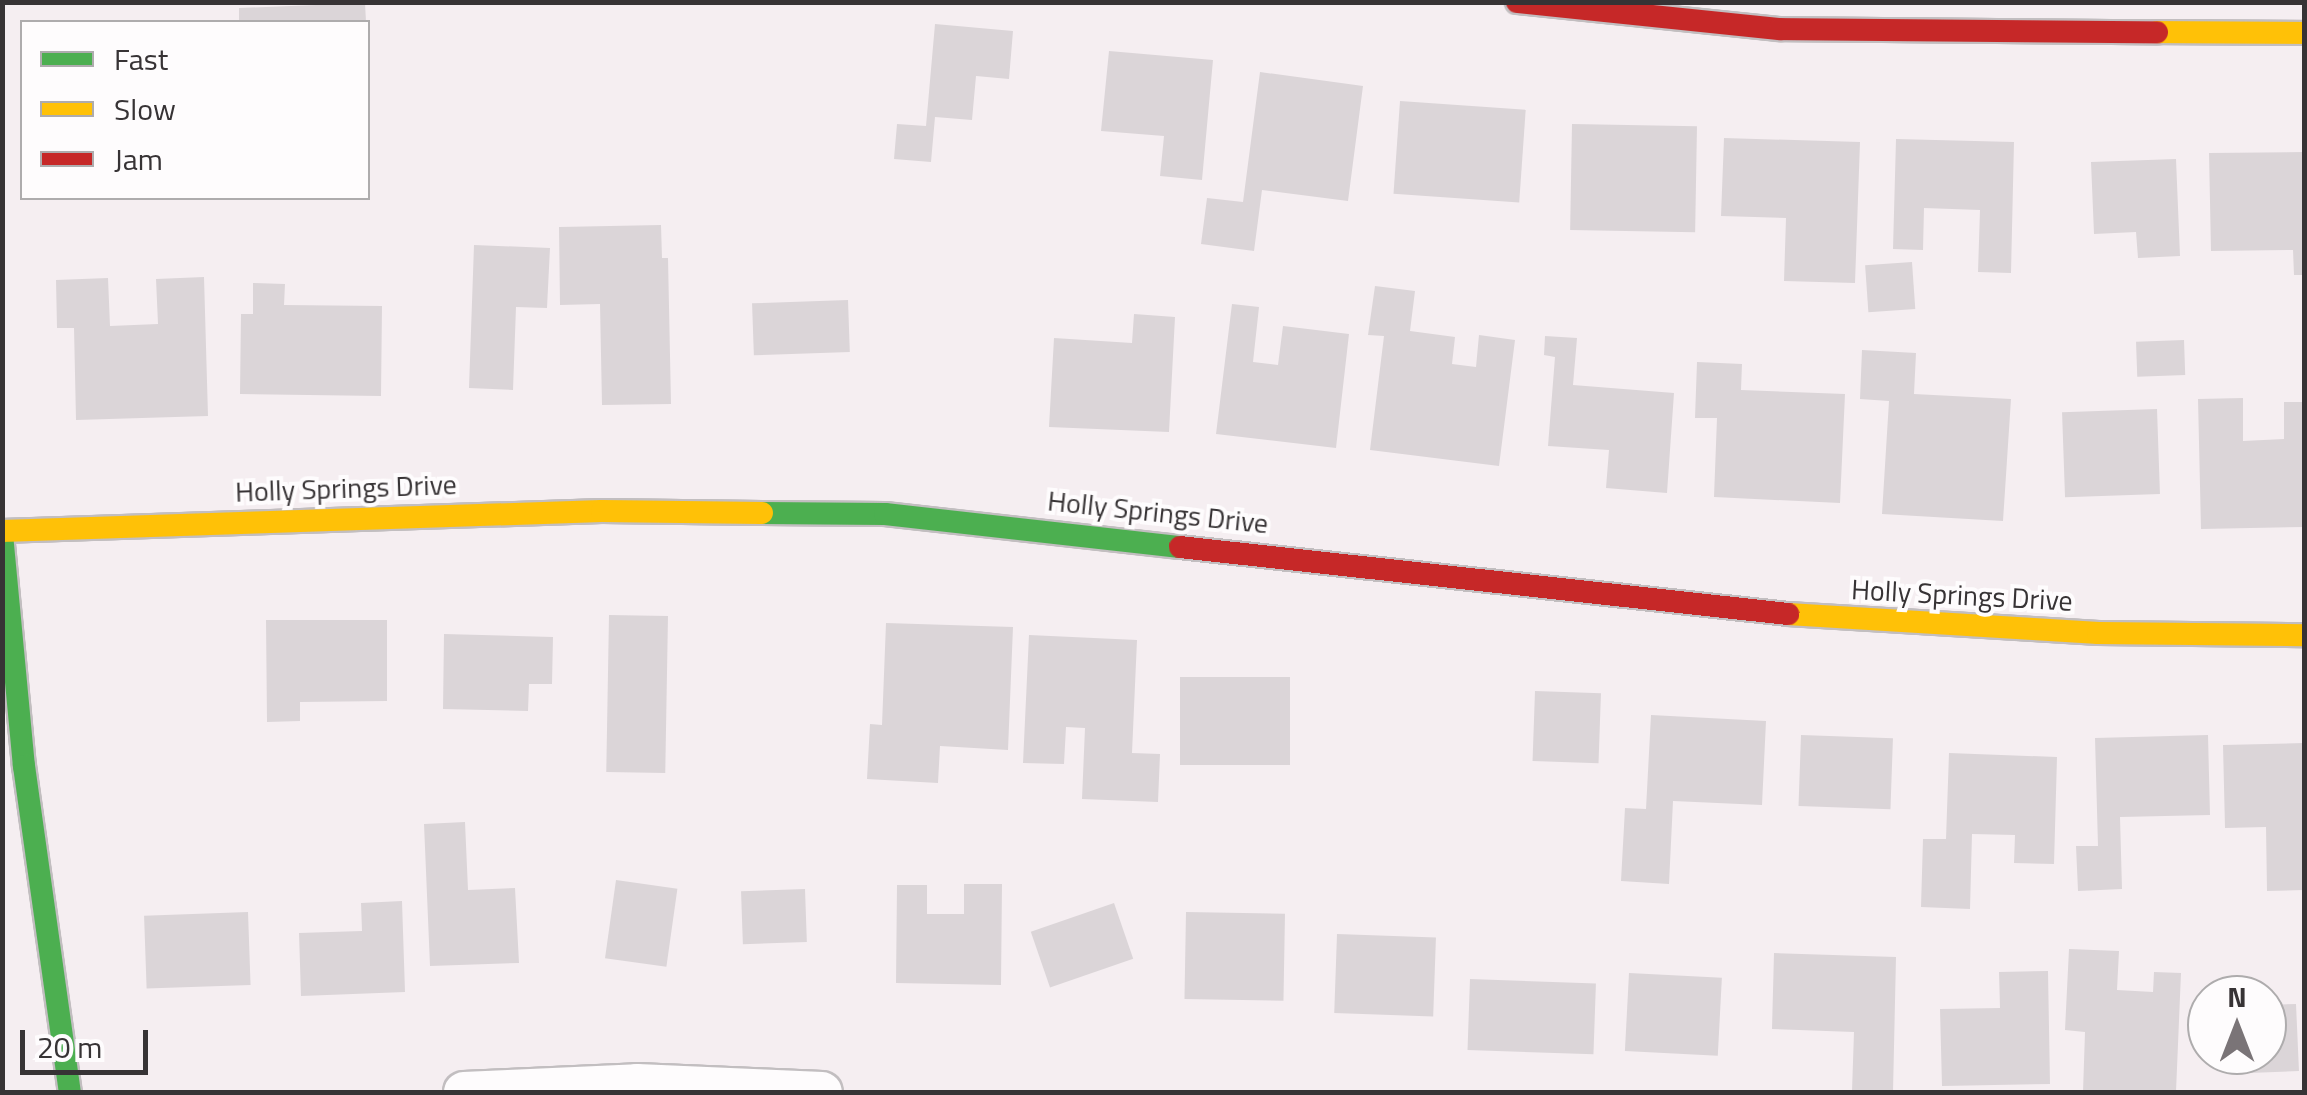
<!DOCTYPE html>
<html>
<head>
<meta charset="utf-8">
<style>
	body { margin:0 }
	#map { position:relative; width:2307px; height:1095px; overflow:hidden; background:#f5eef1; font-family:"Titillium Web",sans-serif }
	div>[style] { position:absolute }
	.building>* { inset:0; background:#dbd5d8; transform-origin:0 0 }
	.roads { filter:drop-shadow(2px 0 #c2bec0) drop-shadow(-2px 0 #c2bec0) drop-shadow(0 2px #c2bec0) drop-shadow(0 -2px #c2bec0) }
	.street>* { height:40px; margin:-20px; padding:0 20px; transform-origin:20px; border-radius:20px; background:#fefcfd }
	.fast>* { height:22px; margin:-11px; padding:0 11px; transform-origin:11px; border-radius:11px; background:#4caf50 }
	.slow>* { height:22px; margin:-11px; padding:0 11px; transform-origin:11px; border-radius:11px; background:#ffc107 }
	.jam>* { height:22px; margin:-11px; padding:0 11px; transform-origin:11px; border-radius:11px; background:#c62828 }
	span { translate:-50% -50%; white-space:nowrap; text-align:center; line-height:1.15; -webkit-text-stroke:8px #fefcfd; paint-order:stroke }
	.street-label { font-size:28px; color:#373335 }
	.frame { position:absolute; inset:0; border:5px solid #373335; pointer-events:none }
	.legend { position:absolute; left:20px; top:20px; width:350px; height:180px; box-sizing:border-box; background:#fefcfd; border:2px solid #aeacad; margin:0; padding:12px 18px; list-style:none; font-size:30px; color:#373335 }
	.legend li { display:flex; align-items:center; gap:20px; height:50px }
	.legend b { width:50px; border:2px solid #aeacad }
	.north { position:absolute; left:2187px; top:975px; width:100px; height:100px; box-sizing:border-box; background:#fefcfd; border:2px solid #aeacad; border-radius:50%; rotate:0deg; font-size:28px; font-weight:700; line-height:40px; text-align:center; color:#373335 }
	.north::after { content:''; display:block; margin:auto; width:35px; height:45px; background:#7a7477; clip-path:polygon(50% 0,100% 100%,50% 72%,0 100%) }
	.scale { position:absolute; left:20px; top:1030px; width:128px; height:45px; box-sizing:border-box; border:5px solid #373335; border-top:0; padding-left:12px; font-size:30px; line-height:35px; white-space:nowrap; color:#373335; -webkit-text-stroke:8px #fefcfd; paint-order:stroke }
</style>
</head>
<body>
<div id="map">
	<div class="building">
		<div style="clip-path:polygon(365px 3px,366px 22px,239px 22px,239px 8px)"></div>
		<div style="clip-path:polygon(935px 24px,1013px 31px,1009px 79px,976px 76px,972px 120px,935px 117px,931px 162px,894px 159px,897px 124px,926px 126px)"></div>
		<div style="clip-path:polygon(1109px 51px,1213px 60px,1202px 180px,1160px 176px,1164px 136px,1101px 131px)"></div>
		<div style="clip-path:polygon(1260px 72px,1363px 86px,1348px 201px,1262px 190px,1254px 251px,1201px 244px,1207px 198px,1243px 202px)"></div>
		<div style="left:1400px;top:101px;width:126px;height:93px;rotate:4deg"></div>
		<div style="left:1572px;top:124px;width:125px;height:106px;rotate:1deg"></div>
		<div style="clip-path:polygon(1724px 138px,1860px 142px,1855px 283px,1784px 281px,1786px 218px,1721px 216px)"></div>
		<div style="clip-path:polygon(1896px 139px,2014px 142px,2011px 273px,1978px 272px,1980px 210px,1924px 208px,1923px 250px,1893px 249px)"></div>
		<div style="clip-path:polygon(2304px 152px,2304px 275px,2294px 275px,2293px 250px,2211px 251px,2209px 153px)"></div>
		<div style="clip-path:polygon(2176px 159px,2180px 256px,2138px 258px,2136px 232px,2094px 234px,2091px 162px)"></div>
		<div style="clip-path:polygon(661px 225px,662px 258px,668px 258px,671px 404px,602px 405px,600px 304px,560px 305px,559px 227px)"></div>
		<div style="clip-path:polygon(474px 245px,550px 248px,547px 308px,516px 307px,513px 390px,469px 388px)"></div>
		<div style="left:1912px;top:262px;width:47px;height:47px;rotate:86deg"></div>
		<div style="clip-path:polygon(204px 277px,208px 416px,76px 420px,74px 328px,57px 328px,56px 280px,108px 278px,110px 326px,158px 324px,156px 279px)"></div>
		<div style="clip-path:polygon(253px 283px,285px 284px,284px 305px,382px 306px,381px 396px,240px 394px,241px 314px,253px 314px)"></div>
		<div style="clip-path:polygon(1375px 286px,1415px 291px,1410px 331px,1455px 337px,1452px 364px,1476px 367px,1479px 335px,1515px 340px,1499px 466px,1370px 450px,1384px 336px,1368px 335px)"></div>
		<div style="left:848px;top:300px;width:52px;height:96px;rotate:88deg"></div>
		<div style="clip-path:polygon(1232px 304px,1259px 307px,1253px 362px,1278px 365px,1283px 326px,1349px 334px,1336px 448px,1216px 434px)"></div>
		<div style="clip-path:polygon(1134px 314px,1175px 317px,1169px 432px,1049px 427px,1054px 338px,1132px 343px)"></div>
		<div style="clip-path:polygon(1545px 336px,1577px 338px,1573px 385px,1674px 393px,1667px 493px,1606px 488px,1609px 450px,1548px 446px,1555px 357px,1544px 355px)"></div>
		<div style="left:2184px;top:340px;width:35px;height:48px;rotate:88deg"></div>
		<div style="clip-path:polygon(1862px 350px,1916px 353px,1914px 394px,2011px 399px,2003px 521px,1882px 514px,1889px 401px,1860px 399px)"></div>
		<div style="clip-path:polygon(1697px 362px,1742px 364px,1741px 390px,1845px 394px,1840px 503px,1714px 497px,1717px 418px,1695px 418px)"></div>
		<div style="clip-path:polygon(2243px 398px,2243px 441px,2284px 439px,2284px 402px,2304px 402px,2304px 527px,2201px 529px,2198px 399px)"></div>
		<div style="left:2157px;top:409px;width:85px;height:95px;rotate:88deg"></div>
		<div style="left:609px;top:615px;width:59px;height:157px;rotate:1deg"></div>
		<div style="clip-path:polygon(266px 620px,387px 620px,387px 701px,300px 702px,300px 721px,267px 722px)"></div>
		<div style="clip-path:polygon(886px 623px,1013px 627px,1008px 750px,940px 746px,938px 783px,867px 779px,870px 724px,882px 725px)"></div>
		<div style="clip-path:polygon(444px 634px,553px 637px,552px 684px,529px 684px,528px 711px,443px 709px)"></div>
		<div style="clip-path:polygon(1029px 635px,1137px 640px,1132px 753px,1160px 754px,1158px 802px,1082px 799px,1085px 728px,1066px 727px,1064px 764px,1023px 763px)"></div>
		<div style="left:1180px;top:677px;width:110px;height:88px"></div>
		<div style="left:1535px;top:691px;width:66px;height:70px;rotate:2deg"></div>
		<div style="clip-path:polygon(1651px 715px,1766px 721px,1762px 805px,1673px 801px,1669px 884px,1621px 881px,1625px 808px,1646px 809px)"></div>
		<div style="left:1801px;top:735px;width:92px;height:71px;rotate:2deg"></div>
		<div style="clip-path:polygon(2208px 735px,2210px 815px,2120px 817px,2122px 889px,2078px 891px,2076px 846px,2098px 846px,2095px 738px)"></div>
		<div style="clip-path:polygon(2304px 743px,2304px 890px,2267px 891px,2266px 827px,2225px 828px,2223px 745px)"></div>
		<div style="clip-path:polygon(1949px 753px,2057px 757px,2054px 864px,2014px 863px,2015px 835px,1972px 834px,1970px 909px,1921px 907px,1923px 839px,1946px 839px)"></div>
		<div style="clip-path:polygon(465px 822px,468px 890px,515px 888px,519px 963px,430px 966px,424px 824px)"></div>
		<div style="left:616px;top:880px;width:62px;height:79px;rotate:8deg"></div>
		<div style="clip-path:polygon(964px 884px,1002px 884px,1001px 985px,896px 983px,897px 885px,927px 885px,927px 914px,964px 914px)"></div>
		<div style="left:805px;top:889px;width:53px;height:64px;rotate:88deg"></div>
		<div style="clip-path:polygon(402px 901px,405px 992px,301px 996px,299px 933px,362px 931px,361px 903px)"></div>
		<div style="left:1114px;top:903px;width:59px;height:88px;rotate:71deg"></div>
		<div style="left:248px;top:912px;width:73px;height:104px;rotate:88deg"></div>
		<div style="left:1186px;top:912px;width:99px;height:87px;rotate:1deg"></div>
		<div style="left:1337px;top:934px;width:99px;height:79px;rotate:2deg"></div>
		<div style="clip-path:polygon(2069px 949px,2119px 951px,2117px 990px,2153px 992px,2154px 972px,2181px 973px,2176px 1092px,2083px 1092px,2085px 1032px,2065px 1030px)"></div>
		<div style="clip-path:polygon(1774px 953px,1896px 957px,1893px 1092px,1852px 1091px,1854px 1032px,1772px 1029px)"></div>
		<div style="clip-path:polygon(2048px 971px,2050px 1084px,1942px 1086px,1940px 1009px,2000px 1008px,1999px 972px)"></div>
		<div style="left:1629px;top:973px;width:93px;height:78px;rotate:3deg"></div>
		<div style="left:1470px;top:979px;width:126px;height:71px;rotate:2deg"></div>
		<div style="clip-path:polygon(2296px 1004px,2299px 1071px,2249px 1073px,2248px 1055px,2267px 1055px,2267px 1005px)"></div>
	</div>
	<div class="roads">
		<div class="street">
			<div style="left:464px;top:1092px;width:173px;rotate:-2.6deg"></div>
			<div style="left:637px;top:1084px;width:185px;rotate:2.5deg"></div>
		</div>
		<div class="fast">
			<div style="left:762px;top:513px;width:123px;rotate:0.5deg"></div>
			<div style="left:885px;top:514px;width:297px;rotate:6.4deg"></div>
			<div style="left:2px;top:534px;width:233px;rotate:84.6deg"></div>
			<div style="left:24px;top:766px;width:329px;rotate:82deg"></div>
		</div>
		<div class="slow">
			<div style="left:2157px;top:32px;width:147px;rotate:0.4deg"></div>
			<div style="left:2px;top:531px;width:600px;rotate:-1.91deg"></div>
			<div style="left:602px;top:511px;width:160px;rotate:0.7deg"></div>
			<div style="left:1788px;top:614px;width:311px;rotate:3.5deg"></div>
			<div style="left:2098px;top:633px;width:206px;rotate:0.6deg"></div>
		</div>
		<div class="jam">
			<div style="left:1517px;top:2px;width:264px;rotate:5.9deg"></div>
			<div style="left:1780px;top:29px;width:377px;rotate:0.5deg"></div>
			<div style="left:1180px;top:547px;width:612px;rotate:6.29deg"></div>
		</div>
	</div>
	<div class="street-label">
		<span style="left:346px;top:488px;rotate:-2deg">Holly Springs Drive</span>
		<span style="left:1158px;top:512px;rotate:6deg">Holly Springs Drive</span>
		<span style="left:1962px;top:595px;rotate:3deg">Holly Springs Drive</span>
	</div>
	<div class="frame"></div>
	<ul class="legend">
	<li><b style="height:12px;background:#4caf50"></b>Fast</li>
	<li><b style="height:12px;background:#ffc107"></b>Slow</li>
	<li><b style="height:12px;background:#c62828"></b>Jam</li>
	</ul>
	<div class="north">N</div>
	<div class="scale">20 m</div>
</div>
</body>
</html>
